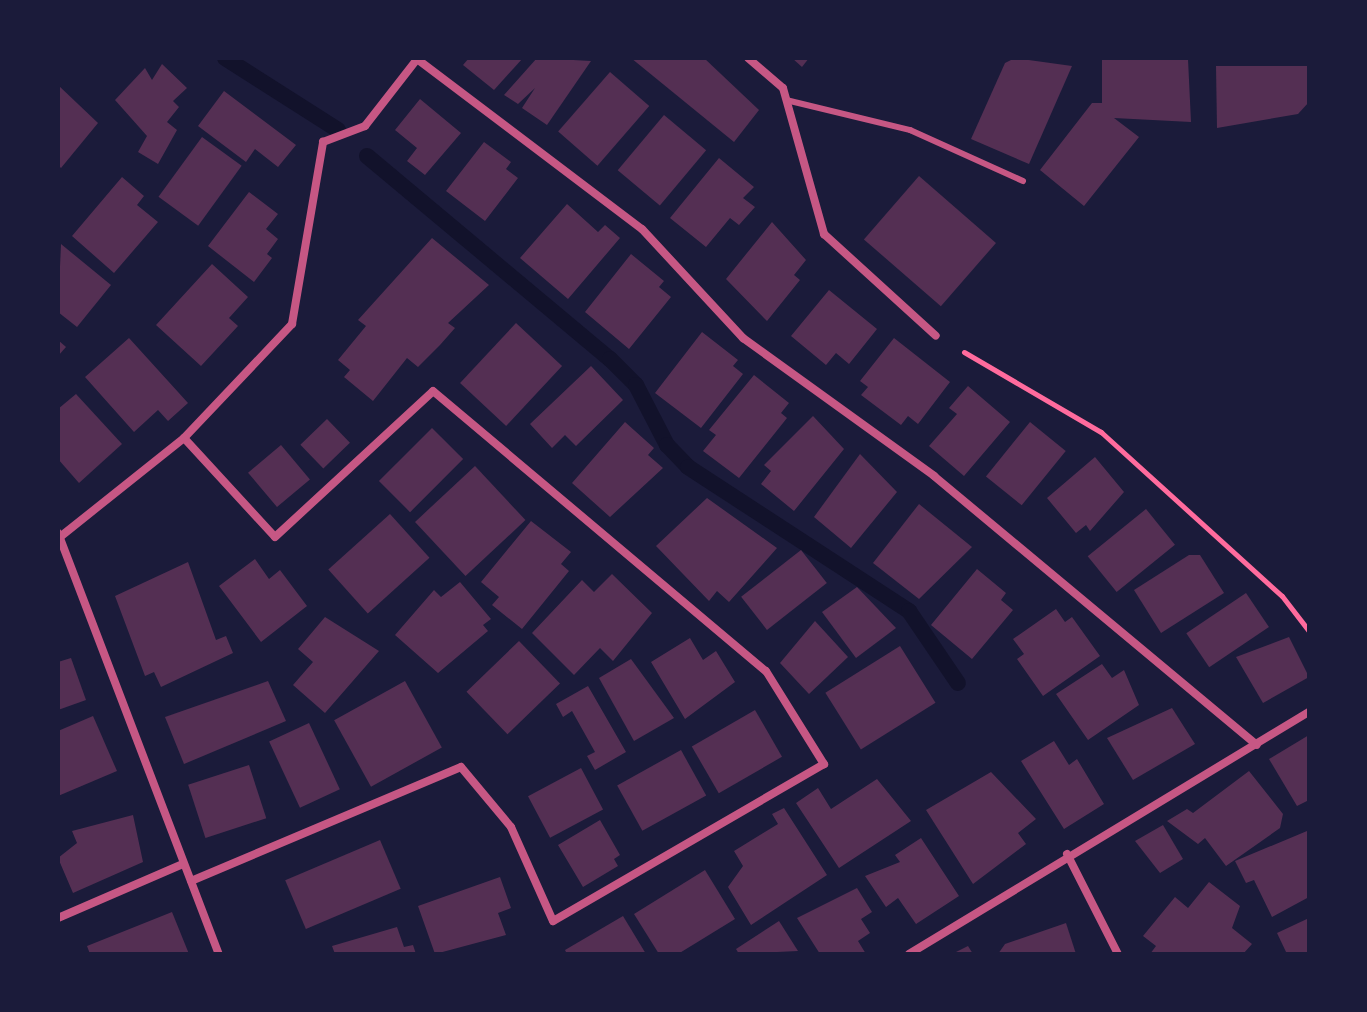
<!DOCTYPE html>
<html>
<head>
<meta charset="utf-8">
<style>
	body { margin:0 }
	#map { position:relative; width:1367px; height:1012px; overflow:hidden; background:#1b1b3a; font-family:Inter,sans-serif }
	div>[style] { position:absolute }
	.stream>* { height:16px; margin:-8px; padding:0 8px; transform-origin:8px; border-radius:8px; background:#12122b }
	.building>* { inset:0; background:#542f53; transform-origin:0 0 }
	.path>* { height:5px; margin:-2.5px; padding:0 2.5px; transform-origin:2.5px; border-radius:2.5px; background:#ff6b9d }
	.service>* { height:6px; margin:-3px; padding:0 3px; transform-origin:3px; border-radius:3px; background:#c65784 }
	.minor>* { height:8px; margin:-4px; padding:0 4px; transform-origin:4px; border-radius:4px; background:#c65784 }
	span { translate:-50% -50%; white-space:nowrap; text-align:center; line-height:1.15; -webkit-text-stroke:8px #1b1b3a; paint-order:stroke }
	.frame { position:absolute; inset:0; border:60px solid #1b1b3a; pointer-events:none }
</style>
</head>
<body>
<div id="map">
	<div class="stream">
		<div style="left:225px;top:58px;width:134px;rotate:32.5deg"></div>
		<div style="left:367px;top:156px;width:317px;rotate:39.9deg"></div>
		<div style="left:610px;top:359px;width:37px;rotate:45deg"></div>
		<div style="left:636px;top:385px;width:68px;rotate:62.7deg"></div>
		<div style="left:667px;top:445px;width:30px;rotate:46deg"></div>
		<div style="left:688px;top:467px;width:264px;rotate:33.1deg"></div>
		<div style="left:909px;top:611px;width:87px;rotate:55.8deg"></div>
	</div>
	<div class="building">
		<div style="clip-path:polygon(469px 58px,523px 58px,494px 90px,463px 65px)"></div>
		<div style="clip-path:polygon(537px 58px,591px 61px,547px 125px,522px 108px,535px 88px,518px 104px,504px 95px)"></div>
		<div style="clip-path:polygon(631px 58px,704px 58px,759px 110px,734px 142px)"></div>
		<div style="clip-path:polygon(792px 58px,809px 58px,802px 67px)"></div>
		<div style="clip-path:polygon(1015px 58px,1072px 66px,1029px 164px,971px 139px,1005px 63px)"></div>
		<div style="clip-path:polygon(1102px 58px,1188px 59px,1191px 122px,1114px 118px,1139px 137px,1084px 206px,1040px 170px,1092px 103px,1102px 103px)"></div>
		<div style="clip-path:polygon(162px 64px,187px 88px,173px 101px,179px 107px,167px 122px,177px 130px,158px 164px,138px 152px,147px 136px,115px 100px,145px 68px,152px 80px)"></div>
		<div style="clip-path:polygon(1216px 66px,1309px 66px,1309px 102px,1298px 114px,1217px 128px)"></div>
		<div style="left:610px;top:72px;width:52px;height:79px;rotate:41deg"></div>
		<div style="clip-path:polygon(58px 85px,98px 123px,61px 168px,58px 165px)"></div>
		<div style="clip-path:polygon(224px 91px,296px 145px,278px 167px,255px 149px,246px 162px,198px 126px)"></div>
		<div style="clip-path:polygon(420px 99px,461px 133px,425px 175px,407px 161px,417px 148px,395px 130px)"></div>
		<div style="left:664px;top:115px;width:55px;height:72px;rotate:40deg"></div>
		<div style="left:202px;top:137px;width:49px;height:74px;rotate:36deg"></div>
		<div style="clip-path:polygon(484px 142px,511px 162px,506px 169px,518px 178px,485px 221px,446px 191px)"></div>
		<div style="clip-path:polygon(719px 158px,754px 187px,743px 198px,755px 207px,739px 225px,730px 218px,706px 247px,670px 218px)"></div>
		<div style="left:919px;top:176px;width:102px;height:84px;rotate:41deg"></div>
		<div style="clip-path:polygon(122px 177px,144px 196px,137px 205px,158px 222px,114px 273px,72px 236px)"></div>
		<div style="clip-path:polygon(249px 192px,278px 214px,266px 229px,278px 239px,267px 254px,272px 258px,254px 282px,208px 246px)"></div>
		<div style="clip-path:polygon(567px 204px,598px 232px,605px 225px,620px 238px,568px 299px,520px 258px)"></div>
		<div style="clip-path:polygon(772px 222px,806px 260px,794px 275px,800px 280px,767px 321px,726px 279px)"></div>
		<div style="clip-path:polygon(432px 238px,489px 285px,448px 323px,455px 328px,440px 345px,418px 367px,407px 358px,373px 401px,344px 377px,350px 370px,338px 360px,366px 326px,358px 320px)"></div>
		<div style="clip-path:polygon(61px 244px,111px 285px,77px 327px,58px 312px)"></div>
		<div style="clip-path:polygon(631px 254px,664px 281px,659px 287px,671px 297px,629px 349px,585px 312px)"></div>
		<div style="clip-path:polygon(212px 264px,248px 297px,229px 318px,238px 326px,201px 366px,156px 325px)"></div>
		<div style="clip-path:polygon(829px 290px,877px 329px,849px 364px,836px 353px,826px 365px,791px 336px)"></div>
		<div style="left:516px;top:323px;width:63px;height:82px;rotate:43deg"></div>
		<div style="clip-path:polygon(702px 332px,738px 360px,733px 366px,743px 374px,701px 428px,655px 393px)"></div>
		<div style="clip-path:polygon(129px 338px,188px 403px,168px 421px,158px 410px,134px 432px,85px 377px)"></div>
		<div style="clip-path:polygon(894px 338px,950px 382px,918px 424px,908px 416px,901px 425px,861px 395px,868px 387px,860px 381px)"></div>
		<div style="clip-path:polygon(58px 340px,66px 347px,58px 356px)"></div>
		<div style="clip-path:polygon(591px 366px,623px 400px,576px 446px,565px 435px,552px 448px,530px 424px)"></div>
		<div style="clip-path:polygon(754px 375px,789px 403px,781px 413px,787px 418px,739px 478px,703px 451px,716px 435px,709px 430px)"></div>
		<div style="clip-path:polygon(968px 386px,1010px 422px,964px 476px,929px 446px,957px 414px,949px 408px)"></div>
		<div style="clip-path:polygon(76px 394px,122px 444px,79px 483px,58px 459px,58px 409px)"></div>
		<div style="clip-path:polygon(813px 416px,844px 449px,794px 511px,761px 484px,771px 471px,764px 465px)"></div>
		<div style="left:327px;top:419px;width:33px;height:37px;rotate:46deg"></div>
		<div style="clip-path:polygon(625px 422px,654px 448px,648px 455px,663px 468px,610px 517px,572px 483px)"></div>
		<div style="left:1030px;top:422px;width:46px;height:70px;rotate:39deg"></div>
		<div style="left:432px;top:428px;width:44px;height:75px;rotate:45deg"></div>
		<div style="left:281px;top:445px;width:45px;height:43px;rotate:50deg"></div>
		<div style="clip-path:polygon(860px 454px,897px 492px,851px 548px,814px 517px)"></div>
		<div style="clip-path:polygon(1095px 457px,1124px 492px,1090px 531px,1086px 525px,1076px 533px,1047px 498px)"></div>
		<div style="left:475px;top:466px;width:74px;height:82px;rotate:47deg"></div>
		<div style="clip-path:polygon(707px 498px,777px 548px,729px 602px,717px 591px,709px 601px,656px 546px)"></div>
		<div style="clip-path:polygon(919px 504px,972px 547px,919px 599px,873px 563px)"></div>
		<div style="left:1146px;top:509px;width:46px;height:75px;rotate:51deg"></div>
		<div style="left:390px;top:514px;width:59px;height:83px;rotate:48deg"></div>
		<div style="clip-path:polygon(531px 521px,571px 552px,561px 564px,569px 571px,522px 629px,492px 605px,499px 597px,481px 582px)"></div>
		<div style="left:801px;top:550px;width:42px;height:76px;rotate:52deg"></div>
		<div style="clip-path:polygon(1189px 555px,1200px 555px,1224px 593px,1161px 633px,1134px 590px)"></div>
		<div style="clip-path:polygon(255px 559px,269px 579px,280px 570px,307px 606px,261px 642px,219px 586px)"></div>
		<div style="clip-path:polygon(188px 562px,216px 640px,226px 636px,233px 653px,161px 687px,154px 672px,145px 676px,115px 596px)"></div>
		<div style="clip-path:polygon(977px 569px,1006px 593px,1001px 600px,1013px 610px,972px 659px,931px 625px)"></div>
		<div style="clip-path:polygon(612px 574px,652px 613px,613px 661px,600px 648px,574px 675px,532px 633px,582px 580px,594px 592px)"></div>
		<div style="clip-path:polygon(460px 582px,491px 619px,483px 625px,488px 631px,438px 673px,395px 635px,434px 590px,441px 597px)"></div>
		<div style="clip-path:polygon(857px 587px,896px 628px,856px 658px,822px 612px)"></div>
		<div style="left:1246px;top:593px;width:41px;height:72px;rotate:56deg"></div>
		<div style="clip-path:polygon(1056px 609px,1065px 622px,1072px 617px,1100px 656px,1043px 696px,1017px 659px,1024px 654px,1013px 639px)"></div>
		<div style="clip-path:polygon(325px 617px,379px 651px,325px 713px,293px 685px,313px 662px,298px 649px)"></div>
		<div style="clip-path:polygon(815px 621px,848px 657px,809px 694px,780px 663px)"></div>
		<div style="clip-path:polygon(1289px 637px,1309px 677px,1263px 703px,1236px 657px)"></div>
		<div style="clip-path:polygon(690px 638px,703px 660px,716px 651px,735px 682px,685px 719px,651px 662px)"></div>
		<div style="left:519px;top:641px;width:59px;height:73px;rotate:46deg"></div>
		<div style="left:900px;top:646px;width:67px;height:88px;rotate:58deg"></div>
		<div style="clip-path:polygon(71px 658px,86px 700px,58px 710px,58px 662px)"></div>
		<div style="clip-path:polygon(631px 659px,674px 718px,634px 741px,599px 678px)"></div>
		<div style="clip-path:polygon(1102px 664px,1112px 678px,1124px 670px,1139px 705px,1088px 740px,1056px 694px)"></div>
		<div style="clip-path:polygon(268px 681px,286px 721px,184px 764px,165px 717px)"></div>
		<div style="left:405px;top:681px;width:76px;height:81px;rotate:61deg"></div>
		<div style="clip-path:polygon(588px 686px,626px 752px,595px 770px,587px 756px,595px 752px,572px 711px,563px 717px,556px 704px)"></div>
		<div style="clip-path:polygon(1172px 708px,1195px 744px,1133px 780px,1107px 738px)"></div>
		<div style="left:755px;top:710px;width:54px;height:73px;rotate:60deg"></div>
		<div style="clip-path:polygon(93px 716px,117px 771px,58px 796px,58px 731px)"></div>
		<div style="left:309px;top:723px;width:73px;height:44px;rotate:65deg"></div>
		<div style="clip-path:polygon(1309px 735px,1309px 800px,1297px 806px,1269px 759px)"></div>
		<div style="clip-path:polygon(1054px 741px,1069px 765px,1077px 759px,1104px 804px,1064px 829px,1021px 761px)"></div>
		<div style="left:681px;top:750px;width:52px;height:73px;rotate:61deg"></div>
		<div style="left:249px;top:765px;width:56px;height:64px;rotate:72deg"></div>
		<div style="left:581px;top:768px;width:47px;height:60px;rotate:62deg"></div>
		<div style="clip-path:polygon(1249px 771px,1283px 814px,1280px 828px,1226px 866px,1205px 838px,1198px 844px,1167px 821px,1187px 809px,1193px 813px)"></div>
		<div style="clip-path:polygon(991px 772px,1036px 819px,1018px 833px,1026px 844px,973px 884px,926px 810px)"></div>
		<div style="clip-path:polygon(877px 779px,911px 821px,839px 868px,796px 803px,818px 788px,831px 809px)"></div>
		<div style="clip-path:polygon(784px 808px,827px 875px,751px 925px,728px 887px,743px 866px,734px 851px,778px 824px,772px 814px)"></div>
		<div style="clip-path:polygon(133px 815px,143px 862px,73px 893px,58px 858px,77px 843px,72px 831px)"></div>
		<div style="clip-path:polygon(600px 820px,620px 855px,614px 859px,618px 866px,583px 887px,558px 845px)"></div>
		<div style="clip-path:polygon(1163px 825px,1183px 859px,1160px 873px,1135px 841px)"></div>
		<div style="clip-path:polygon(1307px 831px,1309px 897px,1272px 917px,1254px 880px,1246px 883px,1235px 861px)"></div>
		<div style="clip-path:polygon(921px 838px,959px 896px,916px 924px,898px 898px,886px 907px,865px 876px,900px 862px,895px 855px)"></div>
		<div style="left:380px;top:840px;width:53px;height:103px;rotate:67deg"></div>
		<div style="clip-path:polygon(705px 870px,735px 919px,678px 954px,659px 954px,634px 914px)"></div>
		<div style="clip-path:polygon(500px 877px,511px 908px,498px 913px,506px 935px,435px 954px,418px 906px)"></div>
		<div style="clip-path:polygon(1209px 882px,1240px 906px,1232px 928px,1252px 944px,1243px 954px,1150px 954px,1156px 946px,1143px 936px,1175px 897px,1188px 908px)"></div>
		<div style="clip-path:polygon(857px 888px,872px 912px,861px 919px,870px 933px,858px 941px,866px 954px,820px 954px,797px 918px)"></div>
		<div style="clip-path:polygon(172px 912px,189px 954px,90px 954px,87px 946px)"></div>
		<div style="clip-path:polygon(623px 916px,646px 954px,567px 954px,565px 950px)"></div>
		<div style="clip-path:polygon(1309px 918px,1309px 954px,1287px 954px,1277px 933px)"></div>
		<div style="clip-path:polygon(779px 921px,798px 951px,739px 954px,736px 949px)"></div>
		<div style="clip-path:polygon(1066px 923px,1076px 954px,998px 954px,1005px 944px)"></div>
		<div style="clip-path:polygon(397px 927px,404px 947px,413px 945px,416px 954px,335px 954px,332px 946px)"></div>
		<div style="clip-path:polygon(968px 946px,973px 954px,952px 954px)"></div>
	</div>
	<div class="path">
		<div style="left:964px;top:352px;width:159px;rotate:30.3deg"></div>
		<div style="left:1101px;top:432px;width:244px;rotate:42.2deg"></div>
		<div style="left:1282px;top:596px;width:44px;rotate:52.4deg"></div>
	</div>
	<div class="service">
		<div style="left:786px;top:100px;width:128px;rotate:13.6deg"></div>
		<div style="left:910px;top:130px;width:124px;rotate:24.3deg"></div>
	</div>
	<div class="minor">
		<div style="left:748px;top:58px;width:46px;rotate:40.6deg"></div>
		<div style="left:783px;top:88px;width:152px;rotate:74.3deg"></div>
		<div style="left:824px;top:234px;width:151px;rotate:42.3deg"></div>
		<div style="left:417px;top:59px;width:282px;rotate:37.1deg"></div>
		<div style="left:642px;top:229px;width:149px;rotate:47.2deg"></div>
		<div style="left:743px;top:338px;width:236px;rotate:35.8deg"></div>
		<div style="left:934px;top:476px;width:420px;rotate:39.8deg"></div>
		<div style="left:184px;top:438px;width:134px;rotate:47.4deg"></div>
		<div style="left:275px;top:537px;width:215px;rotate:-42.7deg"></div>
		<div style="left:433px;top:391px;width:435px;rotate:40.1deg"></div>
		<div style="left:766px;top:671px;width:110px;rotate:58.1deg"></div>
		<div style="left:824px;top:764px;width:313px;rotate:149.9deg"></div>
		<div style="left:553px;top:921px;width:103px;rotate:-114.1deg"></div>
		<div style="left:511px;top:827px;width:78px;rotate:-129.8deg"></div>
		<div style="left:461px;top:767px;width:293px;rotate:157.1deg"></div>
		<div style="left:58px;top:533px;width:451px;rotate:69.1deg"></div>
		<div style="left:60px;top:537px;width:159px;rotate:-38.6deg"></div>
		<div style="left:184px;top:438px;width:157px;rotate:-46.5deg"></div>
		<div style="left:292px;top:324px;width:185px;rotate:-80.3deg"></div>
		<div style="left:323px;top:142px;width:45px;rotate:-20.9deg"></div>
		<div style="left:365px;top:126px;width:86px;rotate:-52.1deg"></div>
		<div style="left:1067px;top:854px;width:112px;rotate:63deg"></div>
		<div style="left:58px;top:918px;width:136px;rotate:-23.4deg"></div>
		<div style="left:909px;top:954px;width:468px;rotate:-31.2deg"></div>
	</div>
	<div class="frame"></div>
</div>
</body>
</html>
